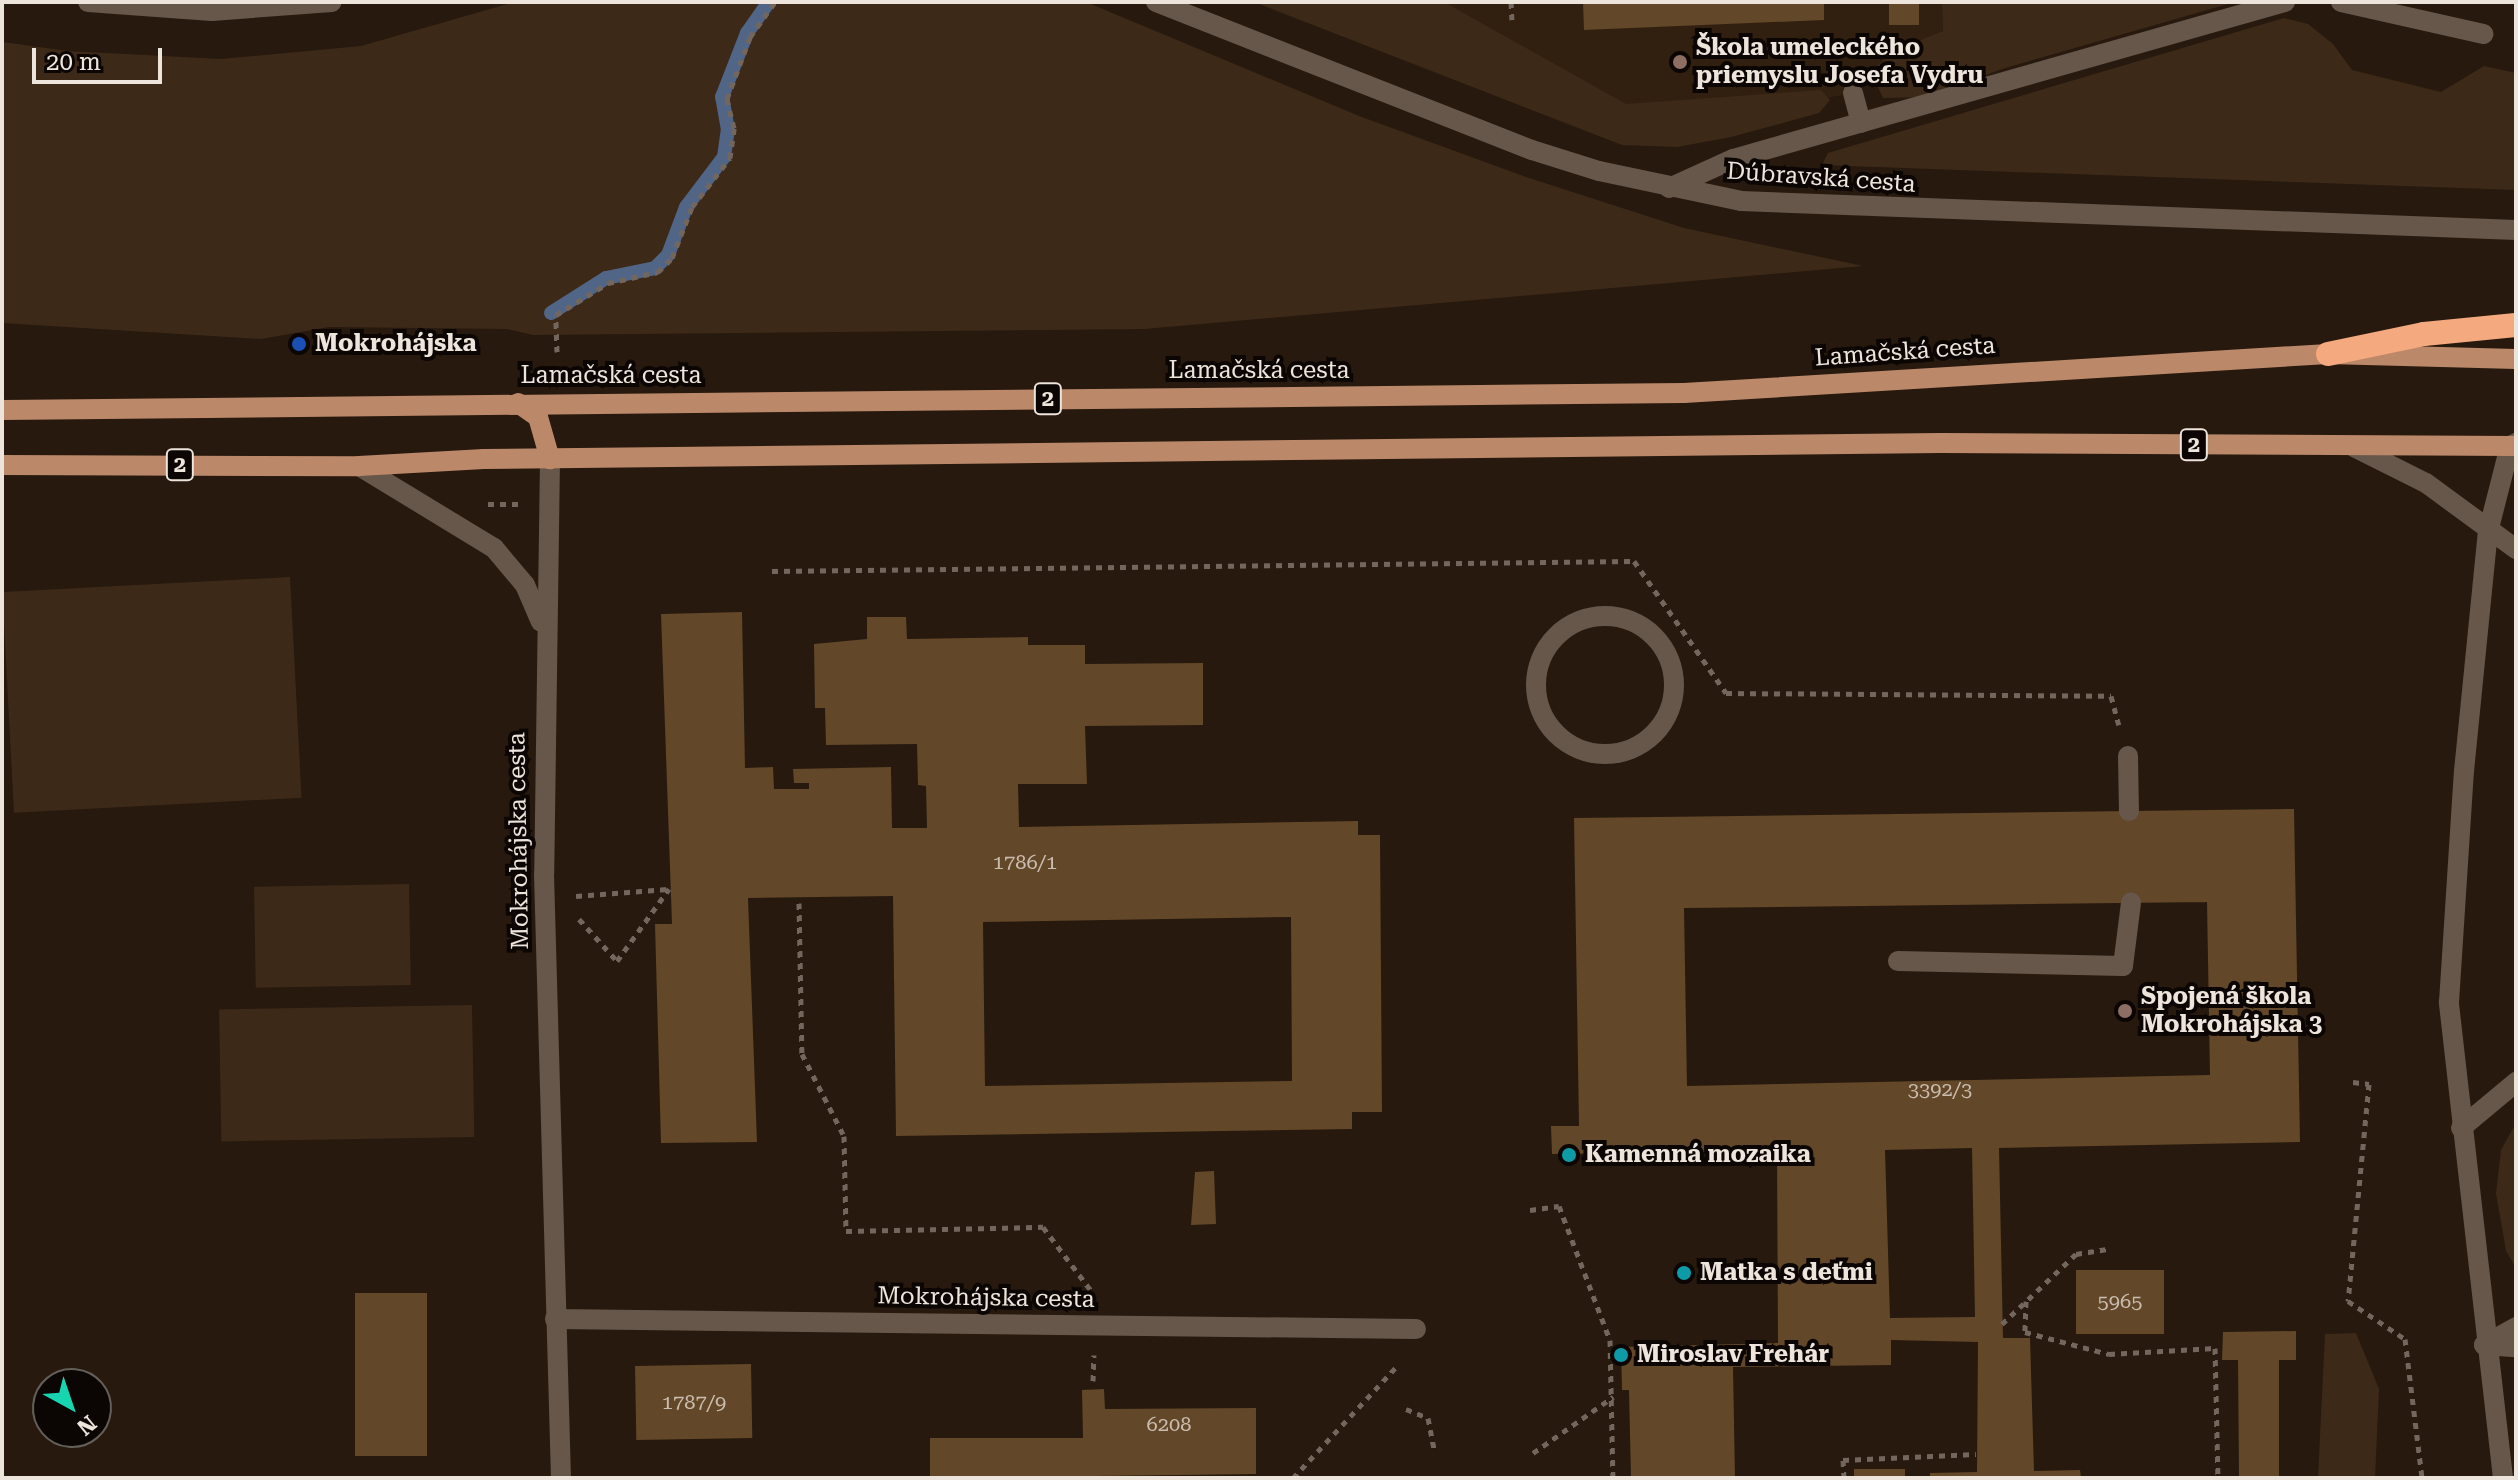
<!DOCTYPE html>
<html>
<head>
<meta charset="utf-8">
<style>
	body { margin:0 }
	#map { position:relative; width:2518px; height:1480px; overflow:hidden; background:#27190e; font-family:"Roboto Serif",serif }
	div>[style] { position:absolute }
	.built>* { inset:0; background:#311f0f }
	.green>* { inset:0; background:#3d2918; transform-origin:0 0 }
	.stream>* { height:14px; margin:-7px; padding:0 7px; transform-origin:7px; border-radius:7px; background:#516586 }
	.building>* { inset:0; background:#624728; transform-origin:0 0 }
	.path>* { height:5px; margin-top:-2.5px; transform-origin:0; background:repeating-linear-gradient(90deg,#73675d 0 6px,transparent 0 12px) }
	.lane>* { height:20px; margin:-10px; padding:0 10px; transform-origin:10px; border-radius:10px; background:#67574a }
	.lane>.ring { margin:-10px; padding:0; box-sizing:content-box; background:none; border:20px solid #67574a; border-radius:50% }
	.street>* { height:20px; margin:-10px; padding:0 10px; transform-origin:10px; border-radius:10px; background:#67574a }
	.primary>* { height:20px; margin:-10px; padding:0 10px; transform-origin:10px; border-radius:10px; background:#bc886a }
	.highway>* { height:24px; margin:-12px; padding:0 12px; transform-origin:12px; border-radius:12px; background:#f5a97f }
	.dots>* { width:22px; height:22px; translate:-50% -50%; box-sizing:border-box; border:4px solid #0b0603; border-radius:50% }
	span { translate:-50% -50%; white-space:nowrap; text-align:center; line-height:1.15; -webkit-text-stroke:8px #0b0603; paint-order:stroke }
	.number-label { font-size:20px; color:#cabdaf }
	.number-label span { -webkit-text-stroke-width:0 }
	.shield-label span { padding:2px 6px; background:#0b0603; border:2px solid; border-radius:6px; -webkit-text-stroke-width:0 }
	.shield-label { font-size:22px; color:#ede4dc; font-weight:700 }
	.poi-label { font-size:24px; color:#ede4dc; font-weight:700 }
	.left { translate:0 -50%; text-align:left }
	.street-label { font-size:24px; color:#ede4dc }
	.frame { position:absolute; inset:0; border:4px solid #ede4dc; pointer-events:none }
	.north { position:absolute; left:32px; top:1368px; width:80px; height:80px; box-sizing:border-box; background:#0b0603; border:2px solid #655f5a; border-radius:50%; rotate:140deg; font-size:22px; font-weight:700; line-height:32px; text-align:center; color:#ede4dc }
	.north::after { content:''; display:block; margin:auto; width:28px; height:36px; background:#18d5b2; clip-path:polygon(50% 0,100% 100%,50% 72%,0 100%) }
	.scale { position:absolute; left:32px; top:48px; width:130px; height:36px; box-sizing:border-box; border:4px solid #ede4dc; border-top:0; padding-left:10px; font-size:24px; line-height:28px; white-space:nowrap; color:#ede4dc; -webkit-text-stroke:6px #0b0603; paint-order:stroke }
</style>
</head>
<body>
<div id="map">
	<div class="built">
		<div style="clip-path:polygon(1310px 2px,1942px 2px,1943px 31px,1853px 93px,1691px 124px,1631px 128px)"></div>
	</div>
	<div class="green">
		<div style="clip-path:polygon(514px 2px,1086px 2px,1359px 116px,1526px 177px,1684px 228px,1863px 266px,1144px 329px,533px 335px,507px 329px,329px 327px,261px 339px,2px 323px,2px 42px,68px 51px,221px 59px,361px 46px)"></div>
		<div style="clip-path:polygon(1254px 2px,1444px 2px,1626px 104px,1821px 90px,1830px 100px,1819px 113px,1731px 137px,1677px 147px,1622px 145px)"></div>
		<div style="clip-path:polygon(1942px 2px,2235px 2px,2002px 69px,1928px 97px,1883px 98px,1876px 83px,1878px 65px,1899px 49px,1943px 31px)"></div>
		<div style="clip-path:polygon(2284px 18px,2308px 24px,2333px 44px,2352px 70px,2441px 92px,2484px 66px,2516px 73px,2516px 190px,1822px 165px,1828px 153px)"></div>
		<div style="left:290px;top:577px;width:221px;height:288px;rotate:87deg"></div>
		<div style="left:409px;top:884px;width:101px;height:155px;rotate:89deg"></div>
		<div style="left:472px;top:1005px;width:132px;height:253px;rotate:89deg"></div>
		<div style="clip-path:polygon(2516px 1123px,2516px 1268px,2506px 1251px,2496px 1193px,2501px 1150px)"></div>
		<div style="clip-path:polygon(2356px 1333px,2379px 1389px,2375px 1478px,2318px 1478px,2325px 1334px)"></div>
	</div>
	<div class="stream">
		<div style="left:551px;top:313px;width:65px;rotate:-32.5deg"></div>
		<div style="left:606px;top:278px;width:50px;rotate:-11.5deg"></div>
		<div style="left:655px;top:268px;width:18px;rotate:-45deg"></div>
		<div style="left:668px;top:255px;width:51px;rotate:-69.4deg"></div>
		<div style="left:686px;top:207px;width:63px;rotate:-52.8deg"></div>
		<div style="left:724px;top:157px;width:27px;rotate:-82deg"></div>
		<div style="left:728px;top:130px;width:34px;rotate:-100deg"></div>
		<div style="left:722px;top:97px;width:69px;rotate:-68.7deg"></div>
		<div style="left:747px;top:33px;width:38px;rotate:-55deg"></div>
	</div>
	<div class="building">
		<div style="clip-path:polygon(1583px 2px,1824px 2px,1824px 20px,1584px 30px)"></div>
		<div style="left:1889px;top:2px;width:30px;height:23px"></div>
		<div style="clip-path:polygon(evenodd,742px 612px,745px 768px,773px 767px,774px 789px,809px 789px,809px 783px,794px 783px,793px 769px,891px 767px,892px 828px,927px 828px,926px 786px,918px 785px,917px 744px,826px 745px,825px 708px,815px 708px,814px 644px,867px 639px,867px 617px,906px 617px,907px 639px,1028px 637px,1028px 645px,1085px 645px,1085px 664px,1203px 663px,1203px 725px,1085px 726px,1087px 784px,1018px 784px,1019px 827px,1358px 821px,1358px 835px,1380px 835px,1382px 1112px,1352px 1112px,1352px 1129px,896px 1136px,893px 896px,748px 898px,757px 1142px,661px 1143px,655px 924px,672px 924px,661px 614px,742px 612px,1291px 917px,1292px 1081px,985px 1086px,983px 922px,1291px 917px)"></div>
		<div style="clip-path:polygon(evenodd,2294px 809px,2300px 1142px,1999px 1148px,2003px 1338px,2030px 1338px,2034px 1471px,2080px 1470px,2081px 1478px,1930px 1478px,1930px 1473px,1977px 1472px,1978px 1342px,1891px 1340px,1891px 1365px,1733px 1367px,1735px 1478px,1631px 1478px,1629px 1390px,1622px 1390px,1621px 1347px,1778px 1343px,1777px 1151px,1552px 1154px,1551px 1126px,1579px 1126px,1574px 818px,2294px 809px,2207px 902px,2210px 1075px,1687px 1086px,1684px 908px,2207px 902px,2294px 809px,1972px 1148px,1975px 1317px,1890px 1318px,1885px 1150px,1972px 1148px)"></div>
		<div style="clip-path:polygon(1214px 1171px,1216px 1224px,1191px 1225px,1195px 1172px)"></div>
		<div style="left:2076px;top:1270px;width:88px;height:64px"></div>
		<div style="left:355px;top:1293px;width:72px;height:163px"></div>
		<div style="clip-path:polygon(2296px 1331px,2296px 1360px,2279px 1360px,2279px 1478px,2239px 1478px,2238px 1360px,2222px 1360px,2223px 1332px)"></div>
		<div style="left:751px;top:1364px;width:74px;height:116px;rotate:89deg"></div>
		<div style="clip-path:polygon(1104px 1389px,1105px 1409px,1256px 1408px,1256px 1474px,930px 1478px,930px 1438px,1083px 1438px,1082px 1390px)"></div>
		<div style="left:1854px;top:1469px;width:51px;height:9px"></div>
	</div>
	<div class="path">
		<div style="left:1511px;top:2px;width:18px;rotate:87deg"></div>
		<div style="left:557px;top:352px;width:37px;rotate:-92deg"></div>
		<div style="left:556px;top:315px;width:61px;rotate:-31.6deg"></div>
		<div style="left:608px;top:283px;width:51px;rotate:-12.4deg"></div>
		<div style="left:658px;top:272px;width:20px;rotate:-45deg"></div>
		<div style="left:672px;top:258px;width:55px;rotate:-68.6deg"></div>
		<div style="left:692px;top:207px;width:62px;rotate:-52.2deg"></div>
		<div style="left:730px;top:158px;width:30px;rotate:-82deg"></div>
		<div style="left:734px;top:128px;width:30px;rotate:-104deg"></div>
		<div style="left:727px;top:99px;width:66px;rotate:-69.6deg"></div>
		<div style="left:750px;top:37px;width:43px;rotate:-54.5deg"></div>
		<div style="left:488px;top:504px;width:30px"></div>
		<div style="left:772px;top:571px;width:862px;rotate:-0.66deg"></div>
		<div style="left:1634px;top:561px;width:161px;rotate:55.1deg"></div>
		<div style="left:1726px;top:693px;width:385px;rotate:0.4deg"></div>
		<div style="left:2111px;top:696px;width:30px;rotate:75deg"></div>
		<div style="left:576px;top:896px;width:92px;rotate:-4.4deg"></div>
		<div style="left:799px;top:903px;width:151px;rotate:88.9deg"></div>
		<div style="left:802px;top:1054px;width:92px;rotate:62.9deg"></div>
		<div style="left:844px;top:1136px;width:95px;rotate:88.8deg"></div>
		<div style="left:846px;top:1231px;width:197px;rotate:-1.2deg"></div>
		<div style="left:1043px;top:1227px;width:83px;rotate:52.9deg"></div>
		<div style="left:579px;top:919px;width:57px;rotate:47.9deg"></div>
		<div style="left:617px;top:961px;width:89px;rotate:-54.2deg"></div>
		<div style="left:2353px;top:1082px;width:16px;rotate:7deg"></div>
		<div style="left:2369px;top:1084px;width:218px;rotate:95.5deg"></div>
		<div style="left:2348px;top:1301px;width:69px;rotate:33.7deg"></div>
		<div style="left:2405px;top:1339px;width:140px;rotate:83deg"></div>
		<div style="left:1530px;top:1210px;width:29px;rotate:-8deg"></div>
		<div style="left:1559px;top:1206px;width:143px;rotate:69.2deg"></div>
		<div style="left:1610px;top:1340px;width:138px;rotate:88.8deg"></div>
		<div style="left:2026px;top:1301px;width:31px;rotate:92deg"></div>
		<div style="left:2025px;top:1332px;width:87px;rotate:14.7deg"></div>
		<div style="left:2109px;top:1354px;width:106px;rotate:-3.2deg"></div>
		<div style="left:2215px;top:1348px;width:130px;rotate:88.7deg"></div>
		<div style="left:2002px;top:1324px;width:102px;rotate:-43.4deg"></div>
		<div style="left:2076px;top:1254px;width:33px;rotate:-9deg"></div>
		<div style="left:1093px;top:1381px;width:26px;rotate:-88deg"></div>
		<div style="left:1406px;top:1409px;width:24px;rotate:22deg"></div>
		<div style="left:1428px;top:1418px;width:36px;rotate:79deg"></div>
		<div style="left:1533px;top:1453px;width:98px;rotate:-35deg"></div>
		<div style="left:1293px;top:1478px;width:151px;rotate:-47.1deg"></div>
		<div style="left:1844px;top:1478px;width:18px;rotate:-93deg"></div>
		<div style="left:1843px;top:1460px;width:133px;rotate:-2.6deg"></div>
	</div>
	<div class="lane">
		<div style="left:2341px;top:2px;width:146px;rotate:12.7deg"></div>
		<div style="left:1853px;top:93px;width:31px;rotate:75deg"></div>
		<div style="left:1669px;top:188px;width:70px;rotate:-24.4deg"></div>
		<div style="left:1733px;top:159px;width:574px;rotate:-15.88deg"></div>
		<div style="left:2354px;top:447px;width:80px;rotate:26.6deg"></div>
		<div style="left:2426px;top:483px;width:112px;rotate:36.3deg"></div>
		<div class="ring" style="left:1536px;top:616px;width:118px;height:118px"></div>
		<div style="left:2128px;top:756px;width:55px;rotate:89deg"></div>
		<div style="left:1898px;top:961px;width:225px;rotate:1.3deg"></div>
		<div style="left:2123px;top:966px;width:64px;rotate:-82.8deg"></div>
		<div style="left:2461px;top:1128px;width:72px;rotate:-39.9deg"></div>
		<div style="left:2484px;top:1345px;width:37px;rotate:-29deg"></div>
		<div style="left:2484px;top:1345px;width:32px;rotate:4deg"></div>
		<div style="left:2503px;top:1478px;width:479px;rotate:-96.5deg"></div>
		<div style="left:2449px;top:1002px;width:231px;rotate:-86.3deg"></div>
		<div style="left:2464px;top:771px;width:240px;rotate:-84.3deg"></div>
		<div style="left:2488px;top:532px;width:89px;rotate:-75.7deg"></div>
		<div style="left:2510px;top:446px;width:7px;rotate:-27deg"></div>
	</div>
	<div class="street">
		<div style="left:88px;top:2px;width:124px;rotate:4.2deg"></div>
		<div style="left:212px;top:11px;width:120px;rotate:-4.3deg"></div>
		<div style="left:1156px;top:2px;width:404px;rotate:21.5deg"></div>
		<div style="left:1532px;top:150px;width:70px;rotate:17.4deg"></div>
		<div style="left:1599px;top:171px;width:145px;rotate:11.9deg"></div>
		<div style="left:1741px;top:201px;width:776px;rotate:2.14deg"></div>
		<div style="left:550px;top:459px;width:415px;rotate:90.8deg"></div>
		<div style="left:544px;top:874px;width:604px;rotate:88.39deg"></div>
		<div style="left:359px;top:466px;width:158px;rotate:31.3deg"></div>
		<div style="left:494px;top:548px;width:48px;rotate:50deg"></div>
		<div style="left:525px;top:585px;width:40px;rotate:66.6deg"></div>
		<div style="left:555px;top:1319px;width:861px;rotate:0.67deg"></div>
	</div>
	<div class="primary">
		<div style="left:518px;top:403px;width:24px;rotate:35deg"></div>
		<div style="left:538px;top:417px;width:44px;rotate:74.1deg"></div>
		<div style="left:2px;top:410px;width:1682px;rotate:-0.58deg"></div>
		<div style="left:1684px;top:393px;width:645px;rotate:-3.47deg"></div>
		<div style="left:2328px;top:354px;width:188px;rotate:1.5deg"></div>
		<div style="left:2px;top:465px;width:357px;rotate:0.2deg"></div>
		<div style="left:359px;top:466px;width:125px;rotate:-3.2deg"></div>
		<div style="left:484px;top:459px;width:1457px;rotate:-0.63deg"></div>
		<div style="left:1941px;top:443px;width:575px;rotate:0.3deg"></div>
	</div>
	<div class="highway">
		<div style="left:2328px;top:354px;width:98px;rotate:-11.8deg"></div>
		<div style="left:2424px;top:334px;width:92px;rotate:-5.6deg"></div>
	</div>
	<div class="dots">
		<div style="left:1680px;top:62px;background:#8d6e63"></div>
		<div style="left:299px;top:344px;background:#1a4fb4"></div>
		<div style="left:2125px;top:1011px;background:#8d6e63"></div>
		<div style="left:1569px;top:1155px;background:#0f9aa8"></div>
		<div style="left:1684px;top:1273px;background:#0f9aa8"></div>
		<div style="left:1621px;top:1355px;background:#0f9aa8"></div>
	</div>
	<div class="number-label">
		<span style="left:1025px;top:862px">1786/1</span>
		<span style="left:1940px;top:1089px">3392/3</span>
		<span style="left:2120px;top:1301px">5965</span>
		<span style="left:694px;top:1402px">1787/9</span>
		<span style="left:1169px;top:1424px">6208</span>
	</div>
	<div class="shield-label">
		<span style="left:1048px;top:399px">2</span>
		<span style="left:2194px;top:445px">2</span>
		<span style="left:180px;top:465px">2</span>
	</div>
	<div class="poi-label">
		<span class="left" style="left:1696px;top:62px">Škola umeleckého<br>priemyslu Josefa Vydru</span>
		<span class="left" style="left:315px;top:344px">Mokrohájska</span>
		<span class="left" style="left:2141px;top:1011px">Spojená škola<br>Mokrohájska 3</span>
		<span class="left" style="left:1585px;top:1155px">Kamenná mozaika</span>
		<span class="left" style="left:1700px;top:1273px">Matka s deťmi</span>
		<span class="left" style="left:1637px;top:1355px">Miroslav Frehár</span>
	</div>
	<div class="street-label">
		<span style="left:1821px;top:178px;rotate:4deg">Dúbravská cesta</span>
		<span style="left:1905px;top:352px;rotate:-4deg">Lamačská cesta</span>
		<span style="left:1259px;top:371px">Lamačská cesta</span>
		<span style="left:611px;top:376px">Lamačská cesta</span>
		<span style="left:519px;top:841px;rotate:-91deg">Mokrohájska cesta</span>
		<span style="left:986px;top:1298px;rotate:1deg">Mokrohájska cesta</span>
	</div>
	<div class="frame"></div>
	<div class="north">N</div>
	<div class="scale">20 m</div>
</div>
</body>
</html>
